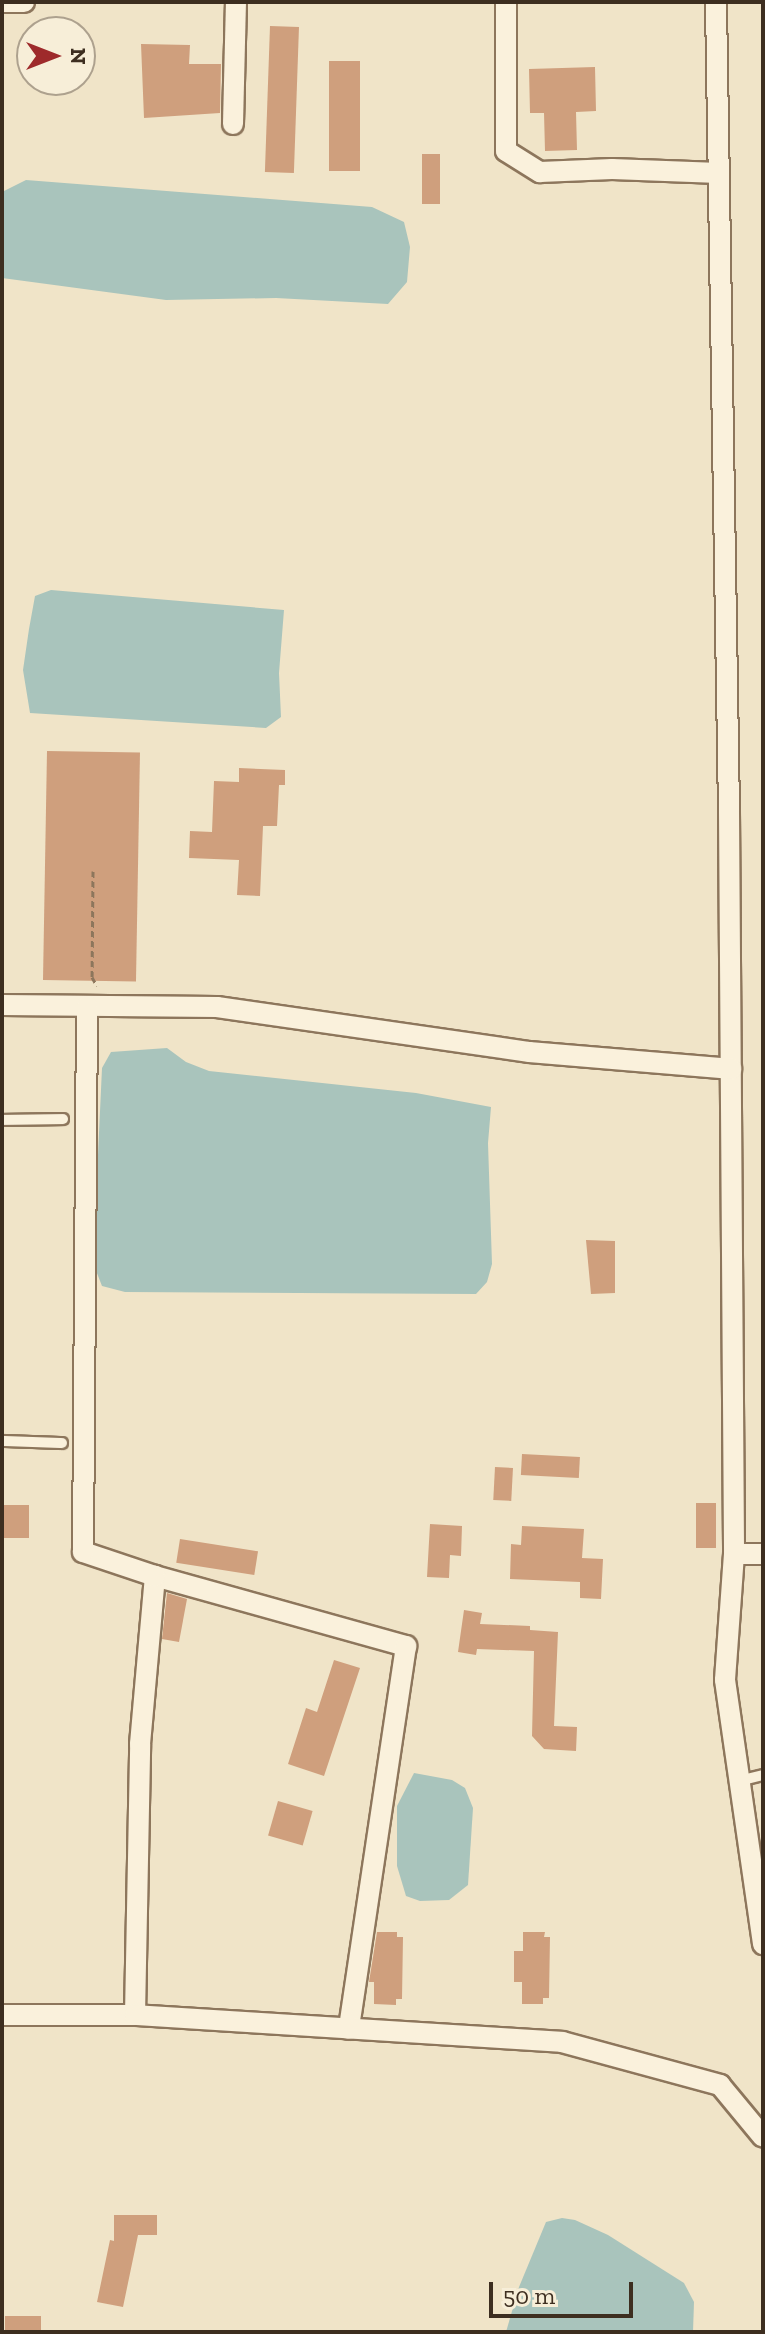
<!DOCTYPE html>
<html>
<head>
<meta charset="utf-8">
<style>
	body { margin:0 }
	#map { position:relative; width:765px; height:2334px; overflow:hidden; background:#f0e4c8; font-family:"Zilla Slab",serif }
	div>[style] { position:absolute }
	.water>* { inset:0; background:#a9c4bc }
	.building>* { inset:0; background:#cf9f7d; transform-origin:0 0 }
	.path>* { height:3px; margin-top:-1.5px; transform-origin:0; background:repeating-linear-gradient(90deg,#8d765c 0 6px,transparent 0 10px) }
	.roads { filter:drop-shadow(2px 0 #8d765c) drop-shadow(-2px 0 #8d765c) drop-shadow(0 2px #8d765c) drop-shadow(0 -2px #8d765c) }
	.service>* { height:10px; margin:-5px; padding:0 5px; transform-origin:5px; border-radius:5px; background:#faf1dc }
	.minor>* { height:20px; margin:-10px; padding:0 10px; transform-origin:10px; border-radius:10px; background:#faf1dc }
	span { translate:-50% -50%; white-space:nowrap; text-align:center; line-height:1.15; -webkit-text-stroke:8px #f7eed8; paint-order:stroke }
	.frame { position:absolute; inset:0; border:4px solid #3d2e20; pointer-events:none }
	.north { position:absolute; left:16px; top:16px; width:80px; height:80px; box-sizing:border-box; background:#f7eed8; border:2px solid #ada18e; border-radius:50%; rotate:90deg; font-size:22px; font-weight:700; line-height:32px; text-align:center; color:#3d2e20 }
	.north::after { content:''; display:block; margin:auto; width:28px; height:36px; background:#9e2a2b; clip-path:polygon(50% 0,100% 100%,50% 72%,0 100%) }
	.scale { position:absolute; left:489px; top:2282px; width:144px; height:36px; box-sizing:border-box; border:4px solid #3d2e20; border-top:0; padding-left:10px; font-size:24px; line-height:28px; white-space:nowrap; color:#3d2e20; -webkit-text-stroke:6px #f7eed8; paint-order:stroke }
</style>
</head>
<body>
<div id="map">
	<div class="water">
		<div style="clip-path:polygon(26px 180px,372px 207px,404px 222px,410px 247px,407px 282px,388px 304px,276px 298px,166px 300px,2px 278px,2px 192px)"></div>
		<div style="clip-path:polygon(51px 590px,284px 610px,279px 673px,281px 717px,266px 728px,30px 713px,23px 670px,29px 629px,35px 596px)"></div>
		<div style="clip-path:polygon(167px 1048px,186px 1062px,209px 1071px,416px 1093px,491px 1107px,488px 1143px,492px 1264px,487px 1282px,476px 1294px,125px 1292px,102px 1286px,93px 1263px,102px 1068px,111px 1052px)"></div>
		<div style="clip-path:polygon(414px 1773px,452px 1780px,465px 1788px,473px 1808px,468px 1885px,449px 1900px,420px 1901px,406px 1896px,397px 1866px,397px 1806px)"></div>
		<div style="clip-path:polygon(562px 2218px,575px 2220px,608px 2235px,684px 2283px,694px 2302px,693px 2332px,506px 2332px,519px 2287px,546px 2222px)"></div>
	</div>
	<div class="building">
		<div style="left:270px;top:26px;width:29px;height:146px;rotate:2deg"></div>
		<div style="clip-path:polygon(141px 44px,190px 45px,189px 64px,221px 64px,220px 113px,144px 118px)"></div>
		<div style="left:329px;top:61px;width:31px;height:110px"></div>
		<div style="clip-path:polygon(595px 67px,596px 111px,576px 112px,577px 150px,545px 151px,544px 113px,530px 113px,529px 69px)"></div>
		<div style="left:422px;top:154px;width:18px;height:50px"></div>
		<div style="left:47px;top:751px;width:93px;height:229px;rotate:1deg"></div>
		<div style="clip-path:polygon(239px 768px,285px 770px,285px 785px,279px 785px,277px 826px,263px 826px,260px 896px,237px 895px,239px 860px,189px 858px,190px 831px,212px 832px,214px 781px,239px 782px)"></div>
		<div style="clip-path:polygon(586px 1240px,615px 1241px,615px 1293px,591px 1294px)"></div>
		<div style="left:522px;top:1454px;width:58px;height:21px;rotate:3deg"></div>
		<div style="left:495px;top:1467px;width:18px;height:33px;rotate:3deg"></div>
		<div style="left:696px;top:1503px;width:20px;height:45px"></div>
		<div style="left:2px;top:1505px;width:27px;height:33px"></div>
		<div style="clip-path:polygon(430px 1524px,462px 1526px,461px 1556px,450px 1555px,449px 1578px,427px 1577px)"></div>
		<div style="clip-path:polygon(522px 1526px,584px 1529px,582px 1558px,603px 1559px,601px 1599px,580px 1598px,580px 1582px,510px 1579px,511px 1544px,521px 1545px)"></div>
		<div style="left:180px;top:1539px;width:79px;height:24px;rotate:9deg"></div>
		<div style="clip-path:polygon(167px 1593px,187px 1599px,179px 1642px,162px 1639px)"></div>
		<div style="clip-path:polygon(464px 1610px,482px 1613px,480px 1624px,530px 1626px,530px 1630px,558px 1632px,554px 1726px,577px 1727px,576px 1751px,544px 1749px,532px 1736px,534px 1651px,477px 1649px,476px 1655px,458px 1652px)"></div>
		<div style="clip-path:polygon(334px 1660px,360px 1668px,324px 1776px,288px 1764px,306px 1708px,317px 1712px)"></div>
		<div style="left:278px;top:1801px;width:36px;height:36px;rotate:16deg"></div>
		<div style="clip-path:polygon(377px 1932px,397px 1932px,397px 1937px,403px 1937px,402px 1999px,396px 1999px,396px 2005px,374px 2004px,374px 1982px,369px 1982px)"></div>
		<div style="clip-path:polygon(523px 1932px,545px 1932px,544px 1937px,550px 1937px,549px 1998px,543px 1998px,543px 2004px,522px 2004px,522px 1982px,514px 1982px,514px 1951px,523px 1951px)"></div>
		<div style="clip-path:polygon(114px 2215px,157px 2215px,157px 2235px,138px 2235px,123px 2307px,97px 2302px,110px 2240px,114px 2241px)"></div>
		<div style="left:41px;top:2316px;width:16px;height:36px;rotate:90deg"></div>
	</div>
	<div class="path">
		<div style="left:93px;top:871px;width:106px;rotate:90.5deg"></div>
		<div style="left:92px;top:977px;width:10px;rotate:61deg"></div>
	</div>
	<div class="roads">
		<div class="service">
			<div style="left:2px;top:1120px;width:61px;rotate:-0.9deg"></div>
			<div style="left:2px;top:1441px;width:60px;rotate:1.9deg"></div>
			<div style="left:739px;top:1781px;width:25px;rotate:-14deg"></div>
		</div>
		<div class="minor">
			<div style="left:2px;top:2px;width:22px"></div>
			<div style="left:506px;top:2px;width:149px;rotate:90deg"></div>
			<div style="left:506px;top:151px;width:40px;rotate:32deg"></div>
			<div style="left:540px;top:172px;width:72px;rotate:-2.4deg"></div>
			<div style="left:612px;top:169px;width:107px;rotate:2.1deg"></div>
			<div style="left:716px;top:2px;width:810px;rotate:89.08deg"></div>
			<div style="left:729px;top:812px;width:742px;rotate:89.61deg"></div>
			<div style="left:734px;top:1554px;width:126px;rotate:94.1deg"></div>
			<div style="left:725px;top:1680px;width:267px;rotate:81.8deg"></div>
			<div style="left:233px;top:124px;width:122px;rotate:-88.6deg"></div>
			<div style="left:2px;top:1005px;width:215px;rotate:0.5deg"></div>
			<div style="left:217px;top:1007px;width:316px;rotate:8.2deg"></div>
			<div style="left:530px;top:1052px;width:202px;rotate:4.8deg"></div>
			<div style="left:734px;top:1554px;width:29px"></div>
			<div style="left:155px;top:1576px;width:261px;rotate:15.6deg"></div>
			<div style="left:406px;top:1646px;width:387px;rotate:98.5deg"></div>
			<div style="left:2px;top:2015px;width:133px"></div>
			<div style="left:135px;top:2015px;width:271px;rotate:-88.9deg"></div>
			<div style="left:140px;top:1744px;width:169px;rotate:-84.9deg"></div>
			<div style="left:155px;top:1576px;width:76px;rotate:-161.6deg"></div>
			<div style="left:83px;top:1552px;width:546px;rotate:-89.58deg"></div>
			<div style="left:135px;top:2015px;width:428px;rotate:3.6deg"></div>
			<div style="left:562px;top:2042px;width:164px;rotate:15.2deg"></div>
			<div style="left:720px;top:2085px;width:67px;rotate:50.4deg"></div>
		</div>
	</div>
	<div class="frame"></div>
	<div class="north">N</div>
	<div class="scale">50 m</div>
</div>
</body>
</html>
